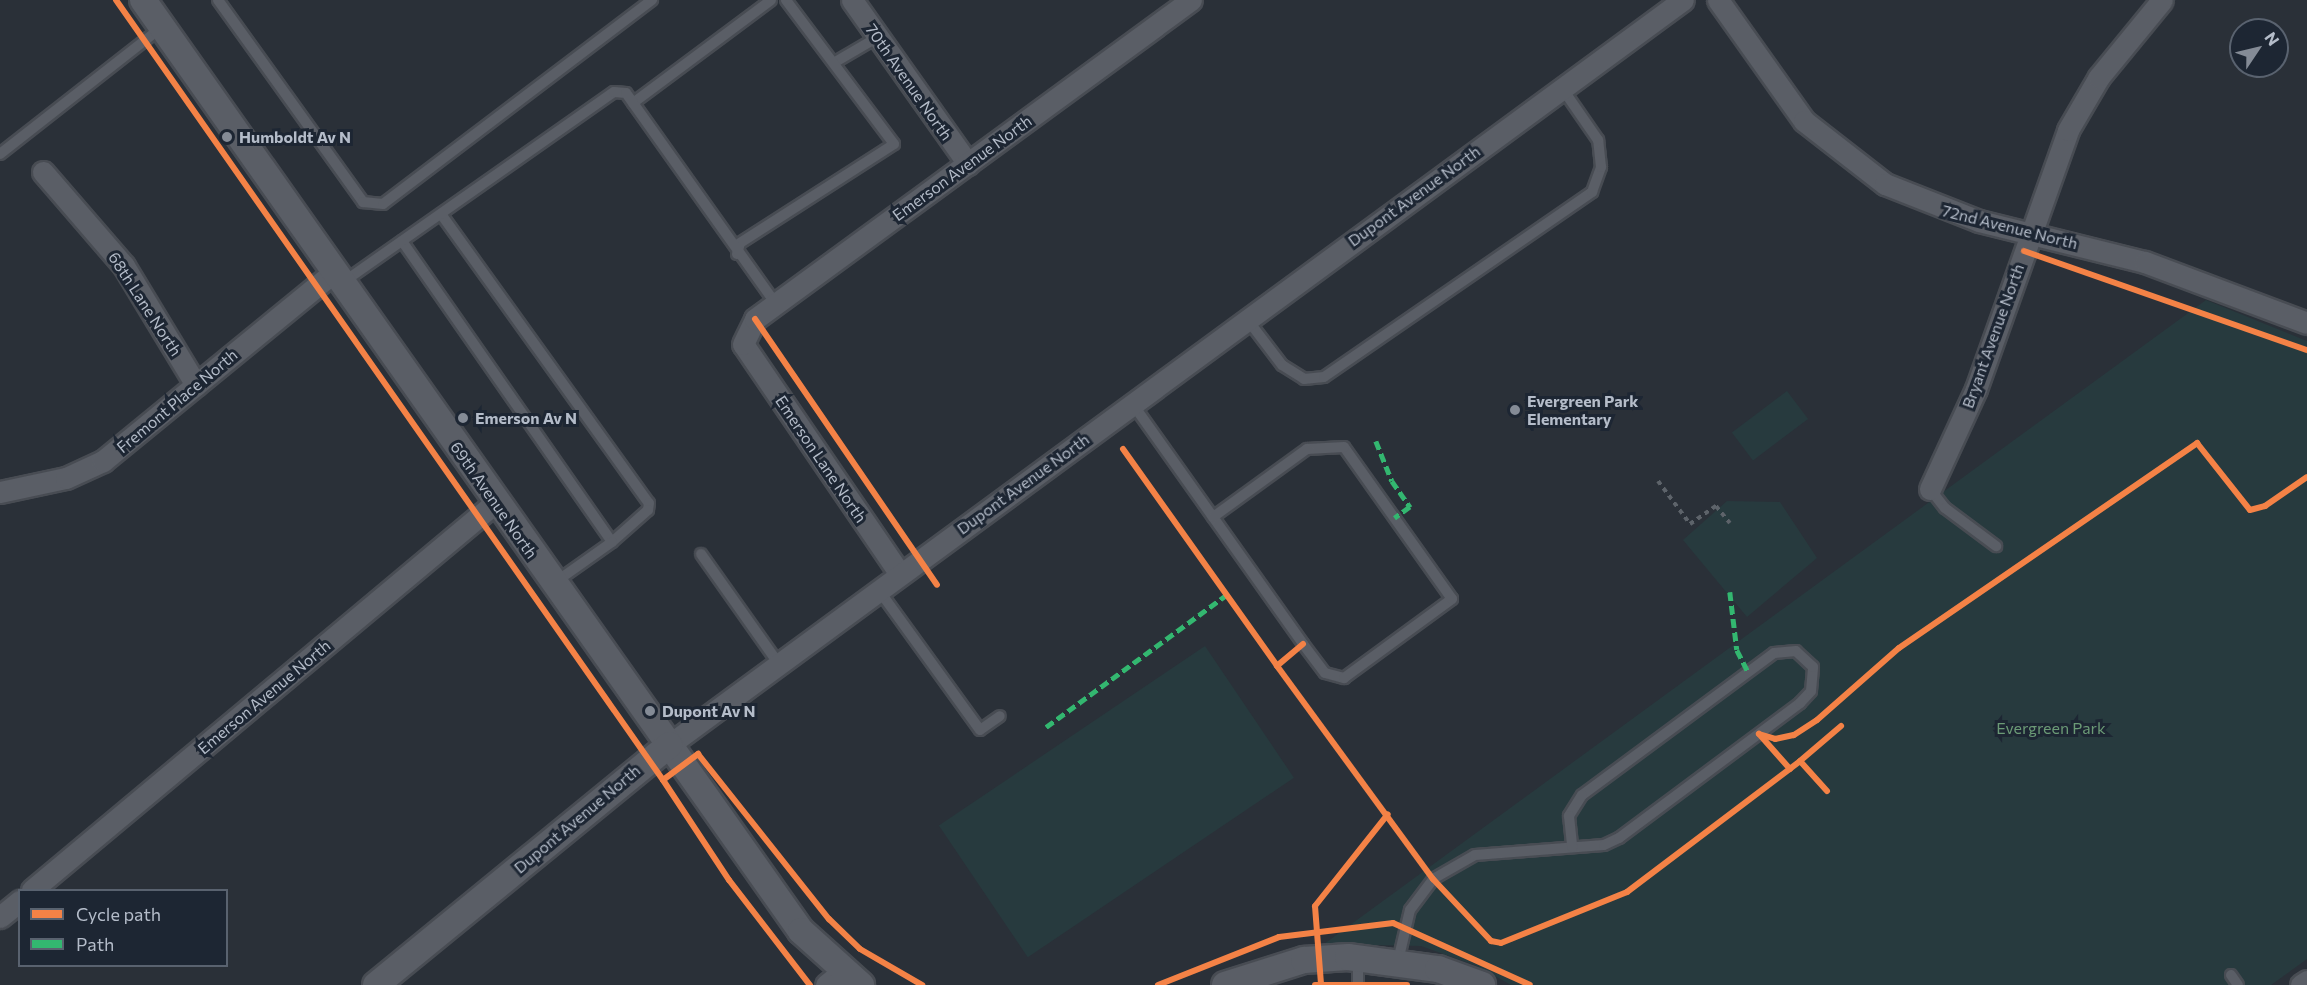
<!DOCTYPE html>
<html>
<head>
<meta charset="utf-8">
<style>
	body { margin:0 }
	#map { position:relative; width:2307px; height:985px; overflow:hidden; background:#2a3038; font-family:Commissioner,sans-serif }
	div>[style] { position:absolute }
	.green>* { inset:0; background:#273a3e; transform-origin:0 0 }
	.path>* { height:4px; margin-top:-2px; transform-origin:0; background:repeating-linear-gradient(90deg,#5d636a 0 4.5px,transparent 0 9px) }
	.roads { filter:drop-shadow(2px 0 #484c53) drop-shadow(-2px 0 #484c53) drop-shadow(0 2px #484c53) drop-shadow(0 -2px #484c53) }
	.service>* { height:10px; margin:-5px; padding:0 5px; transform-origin:5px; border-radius:5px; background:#5a5e66 }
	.minor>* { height:21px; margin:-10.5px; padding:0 10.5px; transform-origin:10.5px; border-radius:10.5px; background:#5a5e66 }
	.tertiary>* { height:26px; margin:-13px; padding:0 13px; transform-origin:13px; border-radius:13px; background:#5a5e66 }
	.quiet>* { height:4.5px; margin-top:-2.25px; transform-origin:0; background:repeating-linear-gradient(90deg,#33b770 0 9px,transparent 0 13.5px) }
	.cycleway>* { height:6px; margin:-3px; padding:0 3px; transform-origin:3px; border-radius:3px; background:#f48246 }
	.dots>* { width:16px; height:16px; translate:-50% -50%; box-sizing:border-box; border:3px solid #1d2633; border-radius:50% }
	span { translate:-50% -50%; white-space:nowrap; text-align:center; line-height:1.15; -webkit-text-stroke:6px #1d2633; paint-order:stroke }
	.street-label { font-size:16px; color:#b4bcc9 }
	.poi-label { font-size:16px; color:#b4bcc9; font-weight:700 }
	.left { translate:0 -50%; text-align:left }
	.park-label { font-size:16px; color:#6b9a76 }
	.legend { position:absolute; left:18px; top:889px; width:210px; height:78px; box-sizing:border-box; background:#1d2633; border:2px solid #59626f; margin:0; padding:8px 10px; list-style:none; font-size:18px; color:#b4bcc9 }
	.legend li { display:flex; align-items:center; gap:12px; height:30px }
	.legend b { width:30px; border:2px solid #59626f }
	.north { position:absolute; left:2229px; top:18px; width:60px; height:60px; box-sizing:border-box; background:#1d2633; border:2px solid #59626f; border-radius:50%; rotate:55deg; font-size:16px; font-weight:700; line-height:24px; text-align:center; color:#b4bcc9 }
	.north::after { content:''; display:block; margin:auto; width:21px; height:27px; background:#848b96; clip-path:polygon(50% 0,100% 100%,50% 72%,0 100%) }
</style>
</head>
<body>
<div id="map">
	<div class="green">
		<div style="clip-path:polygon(2206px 300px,2307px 341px,2307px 959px,2271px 985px,1511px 985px,1477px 966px,1421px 946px,1324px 944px)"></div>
		<div style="left:1787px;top:391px;width:35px;height:69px;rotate:53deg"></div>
		<div style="clip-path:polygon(1727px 501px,1780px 502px,1817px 558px,1747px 617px,1683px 540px)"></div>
		<div style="left:1205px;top:646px;width:159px;height:321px;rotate:56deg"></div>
	</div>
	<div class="path">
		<div style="left:1658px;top:481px;width:54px;rotate:53.3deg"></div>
		<div style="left:1690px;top:524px;width:32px;rotate:-35deg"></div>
		<div style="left:1716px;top:506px;width:22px;rotate:51deg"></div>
	</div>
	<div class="roads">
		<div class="service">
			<div style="left:218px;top:0;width:249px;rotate:54.3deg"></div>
			<div style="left:363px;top:202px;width:20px;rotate:6deg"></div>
			<div style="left:383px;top:204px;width:338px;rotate:-37.2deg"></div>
			<div style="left:837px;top:61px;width:48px;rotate:-30.3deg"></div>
			<div style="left:633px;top:103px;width:172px;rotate:-36.7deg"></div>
			<div style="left:0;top:154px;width:206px;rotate:-38.1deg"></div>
			<div style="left:441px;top:214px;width:356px;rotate:54.3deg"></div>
			<div style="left:649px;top:503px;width:7px;rotate:98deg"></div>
			<div style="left:648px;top:510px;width:48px;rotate:138.4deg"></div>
			<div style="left:402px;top:241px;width:367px;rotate:55.1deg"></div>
			<div style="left:612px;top:542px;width:71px;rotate:144.7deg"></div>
			<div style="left:737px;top:254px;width:11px;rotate:-75deg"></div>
			<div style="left:740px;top:243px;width:183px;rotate:-32.7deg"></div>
			<div style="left:894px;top:144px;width:180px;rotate:-126.9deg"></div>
			<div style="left:342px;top:283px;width:332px;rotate:-35.1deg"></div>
			<div style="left:614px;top:92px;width:12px;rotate:5deg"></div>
			<div style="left:626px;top:93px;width:259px;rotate:54.6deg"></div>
			<div style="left:1247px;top:319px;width:58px;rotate:52.7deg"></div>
			<div style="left:1282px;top:365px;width:26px;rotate:32deg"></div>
			<div style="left:1304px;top:379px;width:20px;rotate:-6deg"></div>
			<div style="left:1324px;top:377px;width:326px;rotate:-34.6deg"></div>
			<div style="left:1592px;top:192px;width:27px;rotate:-70deg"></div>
			<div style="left:1601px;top:167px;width:27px;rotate:-96deg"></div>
			<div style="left:1598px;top:140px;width:63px;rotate:-124.7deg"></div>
			<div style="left:1132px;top:403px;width:296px;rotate:54.6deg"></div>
			<div style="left:1303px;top:644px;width:36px;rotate:53deg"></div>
			<div style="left:1325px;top:673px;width:20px;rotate:15deg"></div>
			<div style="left:1344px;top:678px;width:134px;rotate:-36.2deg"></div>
			<div style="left:1452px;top:599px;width:186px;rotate:-125.4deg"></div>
			<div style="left:1344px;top:447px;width:37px;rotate:177deg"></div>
			<div style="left:1307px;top:449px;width:116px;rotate:144.1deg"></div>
			<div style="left:1930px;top:489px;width:24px;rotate:52deg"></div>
			<div style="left:1945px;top:508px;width:64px;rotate:36.7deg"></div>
			<div style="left:701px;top:554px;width:135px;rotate:54.7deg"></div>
			<div style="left:878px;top:589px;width:174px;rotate:54.1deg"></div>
			<div style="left:980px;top:730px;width:24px;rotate:-35deg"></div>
			<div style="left:1398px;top:961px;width:52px;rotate:-76.8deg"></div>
			<div style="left:1410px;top:910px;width:39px;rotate:-53deg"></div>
			<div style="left:1433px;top:879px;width:48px;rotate:-29.7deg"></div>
			<div style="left:1475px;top:855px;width:129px;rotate:-4.4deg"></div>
			<div style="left:1604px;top:845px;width:17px;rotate:-25deg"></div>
			<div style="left:1619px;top:838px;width:226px;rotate:-36.7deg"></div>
			<div style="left:1800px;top:703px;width:16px;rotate:-47deg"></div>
			<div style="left:1811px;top:691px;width:24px;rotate:-85deg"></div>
			<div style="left:1813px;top:667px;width:23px;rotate:-137deg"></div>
			<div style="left:1796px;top:651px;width:22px;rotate:175deg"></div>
			<div style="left:1774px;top:653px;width:239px;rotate:143.5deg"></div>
			<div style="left:1582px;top:795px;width:25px;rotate:122deg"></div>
			<div style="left:1569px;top:816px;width:31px;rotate:84deg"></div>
			<div style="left:2231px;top:975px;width:12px;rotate:55deg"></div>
			<div style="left:1358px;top:985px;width:27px;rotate:-90deg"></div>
		</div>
		<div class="minor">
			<div style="left:852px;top:0;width:201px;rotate:54.7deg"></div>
			<div style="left:1718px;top:0;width:148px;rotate:54.6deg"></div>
			<div style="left:1804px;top:121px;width:103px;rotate:37.9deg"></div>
			<div style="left:1885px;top:184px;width:101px;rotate:21.5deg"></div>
			<div style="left:1979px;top:221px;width:171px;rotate:13.9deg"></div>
			<div style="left:2145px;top:262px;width:173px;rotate:20.6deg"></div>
			<div style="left:43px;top:172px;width:124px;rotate:49.2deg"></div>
			<div style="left:124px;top:266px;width:139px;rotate:58.8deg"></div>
			<div style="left:1930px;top:489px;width:110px;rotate:-65.3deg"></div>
			<div style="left:1976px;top:389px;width:275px;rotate:-70.4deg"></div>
			<div style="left:2068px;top:130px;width:61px;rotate:-59.7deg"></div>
			<div style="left:2099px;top:77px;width:99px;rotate:-50.7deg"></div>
			<div style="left:0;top:492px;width:67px;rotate:-12deg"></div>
			<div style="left:66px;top:478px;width:41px;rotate:-24.7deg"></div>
			<div style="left:103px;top:461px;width:298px;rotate:-39.3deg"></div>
			<div style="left:900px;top:574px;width:278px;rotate:-124.3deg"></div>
			<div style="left:743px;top:344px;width:28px;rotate:-64deg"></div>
			<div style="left:755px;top:319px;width:540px;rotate:-36.19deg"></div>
			<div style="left:669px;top:745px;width:1258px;rotate:-36.31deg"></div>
			<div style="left:32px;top:890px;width:605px;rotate:-39.9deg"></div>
			<div style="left:0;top:917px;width:26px;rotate:-39deg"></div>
			<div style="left:826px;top:985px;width:22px;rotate:-39deg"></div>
			<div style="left:2301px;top:985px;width:7px;rotate:-34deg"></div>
		</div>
		<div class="tertiary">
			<div style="left:143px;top:0;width:1140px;rotate:54.75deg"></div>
			<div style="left:801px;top:931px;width:81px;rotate:42deg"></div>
			<div style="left:376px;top:985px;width:379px;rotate:-39.3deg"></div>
			<div style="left:1225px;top:985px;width:83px;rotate:-17.6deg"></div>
			<div style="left:1304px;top:960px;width:44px;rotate:-3.9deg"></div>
			<div style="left:1348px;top:957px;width:91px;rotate:7.6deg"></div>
			<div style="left:1438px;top:969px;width:47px;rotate:20deg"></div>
		</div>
	</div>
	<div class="quiet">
		<div style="left:1376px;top:441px;width:43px;rotate:68.2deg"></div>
		<div style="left:1392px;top:481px;width:32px;rotate:55deg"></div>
		<div style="left:1410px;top:507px;width:19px;rotate:144deg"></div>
		<div style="left:1730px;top:592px;width:58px;rotate:83.1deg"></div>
		<div style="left:1737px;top:650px;width:25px;rotate:63deg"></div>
		<div style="left:1046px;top:727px;width:222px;rotate:-36.2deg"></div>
	</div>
	<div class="cycleway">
		<div style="left:116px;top:0;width:953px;rotate:54.96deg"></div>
		<div style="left:663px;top:780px;width:44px;rotate:-36.6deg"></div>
		<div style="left:698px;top:754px;width:211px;rotate:51.6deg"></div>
		<div style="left:829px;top:919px;width:43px;rotate:44.1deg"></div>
		<div style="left:860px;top:949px;width:72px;rotate:30.1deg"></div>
		<div style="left:2024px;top:251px;width:300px;rotate:19.3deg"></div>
		<div style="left:755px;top:319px;width:322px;rotate:55.6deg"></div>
		<div style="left:1123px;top:449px;width:266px;rotate:54.6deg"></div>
		<div style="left:1303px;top:644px;width:34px;rotate:140deg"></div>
		<div style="left:1277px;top:666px;width:264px;rotate:53.8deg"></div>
		<div style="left:1433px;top:879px;width:85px;rotate:46.9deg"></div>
		<div style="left:1491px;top:941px;width:10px;rotate:11deg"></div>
		<div style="left:1501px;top:943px;width:136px;rotate:-22deg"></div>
		<div style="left:1627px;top:892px;width:217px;rotate:-37.1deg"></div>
		<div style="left:1790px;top:769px;width:47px;rotate:-131.5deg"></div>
		<div style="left:1759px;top:734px;width:17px;rotate:17deg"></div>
		<div style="left:1775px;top:739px;width:19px;rotate:-12deg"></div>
		<div style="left:1794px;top:735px;width:27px;rotate:-33deg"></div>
		<div style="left:1817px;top:720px;width:109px;rotate:-41.3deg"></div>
		<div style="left:1899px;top:648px;width:362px;rotate:-34.5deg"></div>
		<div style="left:2197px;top:443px;width:85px;rotate:51.7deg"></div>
		<div style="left:2250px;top:510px;width:16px;rotate:-15deg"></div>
		<div style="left:2265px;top:506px;width:51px;rotate:-34.6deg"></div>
		<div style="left:663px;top:780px;width:120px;rotate:56.6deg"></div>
		<div style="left:729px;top:880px;width:133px;rotate:52.4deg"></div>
		<div style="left:1827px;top:791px;width:40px;rotate:-132deg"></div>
		<div style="left:1800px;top:761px;width:54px;rotate:-40.5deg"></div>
		<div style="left:1321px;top:984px;width:78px;rotate:-94.4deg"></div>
		<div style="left:1315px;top:906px;width:117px;rotate:-51.6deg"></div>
		<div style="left:1158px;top:985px;width:130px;rotate:-21.6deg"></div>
		<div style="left:1279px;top:937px;width:115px;rotate:-7deg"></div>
		<div style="left:1393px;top:923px;width:150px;rotate:24.3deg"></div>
		<div style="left:1315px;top:985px;width:92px"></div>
	</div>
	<div class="dots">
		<div style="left:227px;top:137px;background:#848b96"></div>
		<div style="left:1515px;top:410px;background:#848b96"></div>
		<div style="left:463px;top:418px;background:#848b96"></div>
		<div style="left:650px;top:711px;background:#848b96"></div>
	</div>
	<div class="street-label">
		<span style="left:909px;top:82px;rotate:55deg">70th Avenue North</span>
		<span style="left:962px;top:168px;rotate:-36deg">Emerson Avenue North</span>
		<span style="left:1414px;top:196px;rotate:-36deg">Dupont Avenue North</span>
		<span style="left:2010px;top:227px;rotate:14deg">72nd Avenue North</span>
		<span style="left:145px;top:304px;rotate:57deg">68th Lane North</span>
		<span style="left:1993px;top:336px;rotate:-70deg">Bryant Avenue North</span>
		<span style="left:177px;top:401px;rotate:-40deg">Fremont Place North</span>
		<span style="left:821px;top:459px;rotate:56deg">Emerson Lane North</span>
		<span style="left:1023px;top:484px;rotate:-36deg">Dupont Avenue North</span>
		<span style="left:494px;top:500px;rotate:55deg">69th Avenue North</span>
		<span style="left:264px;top:697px;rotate:-40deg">Emerson Avenue North</span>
		<span style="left:577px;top:819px;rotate:-40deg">Dupont Avenue North</span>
	</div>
	<div class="poi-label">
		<span class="left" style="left:239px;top:137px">Humboldt Av N</span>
		<span class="left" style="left:1527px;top:410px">Evergreen Park<br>Elementary</span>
		<span class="left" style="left:475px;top:418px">Emerson Av N</span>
		<span class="left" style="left:662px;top:711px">Dupont Av N</span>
	</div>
	<div class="park-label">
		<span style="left:2051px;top:728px">Evergreen Park</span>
	</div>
	<ul class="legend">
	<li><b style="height:8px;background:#f48246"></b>Cycle path</li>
	<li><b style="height:8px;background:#33b770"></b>Path</li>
	</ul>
	<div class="north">N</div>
</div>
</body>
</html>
